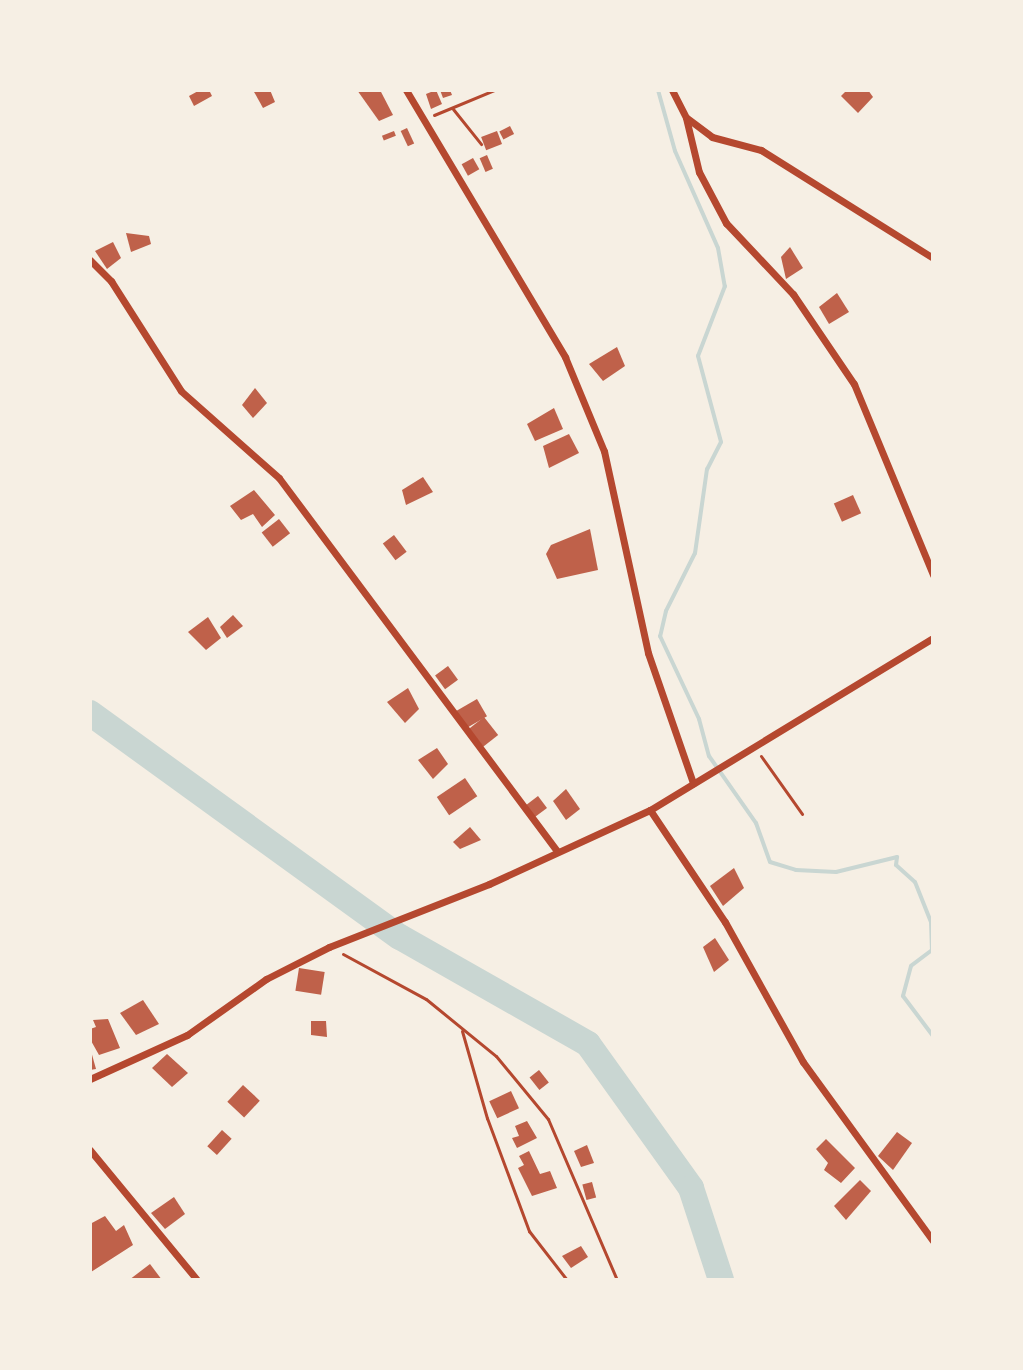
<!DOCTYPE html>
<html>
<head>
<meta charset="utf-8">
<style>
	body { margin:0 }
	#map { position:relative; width:1023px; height:1370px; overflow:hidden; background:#f6efe4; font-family:"Source Sans 3",sans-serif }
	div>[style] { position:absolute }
	.stream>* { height:4px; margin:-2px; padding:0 2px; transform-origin:2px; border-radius:2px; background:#c9d6d2 }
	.river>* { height:26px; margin:-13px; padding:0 13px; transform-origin:13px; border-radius:13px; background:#c9d6d2 }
	.building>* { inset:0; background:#bf614a; transform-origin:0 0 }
	.path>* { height:3px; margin:-1.5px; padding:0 1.5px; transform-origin:1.5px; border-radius:1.5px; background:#b5482f }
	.minor>* { height:7px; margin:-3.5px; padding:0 3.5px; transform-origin:3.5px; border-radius:3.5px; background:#b5482f }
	span { translate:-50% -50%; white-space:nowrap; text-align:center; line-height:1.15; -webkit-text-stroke:6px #f6efe4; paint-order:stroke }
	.frame { position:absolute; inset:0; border:92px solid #f6efe4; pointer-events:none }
</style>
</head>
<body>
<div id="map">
	<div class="stream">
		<div style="left:658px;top:90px;width:63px;rotate:74.4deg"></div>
		<div style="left:675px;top:151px;width:106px;rotate:66.1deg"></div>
		<div style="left:718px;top:248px;width:39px;rotate:80deg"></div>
		<div style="left:725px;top:286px;width:75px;rotate:111.1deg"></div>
		<div style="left:698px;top:356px;width:89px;rotate:75deg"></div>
		<div style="left:721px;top:442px;width:30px;rotate:117deg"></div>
		<div style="left:707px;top:469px;width:85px;rotate:98.1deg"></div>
		<div style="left:695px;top:553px;width:65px;rotate:116.6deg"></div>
		<div style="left:666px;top:611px;width:26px;rotate:103deg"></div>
		<div style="left:660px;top:636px;width:92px;rotate:64.8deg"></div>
		<div style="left:699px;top:719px;width:38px;rotate:75deg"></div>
		<div style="left:709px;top:756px;width:82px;rotate:55deg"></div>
		<div style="left:756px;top:823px;width:41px;rotate:70.3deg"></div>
		<div style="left:770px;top:862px;width:27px;rotate:17deg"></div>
		<div style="left:796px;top:870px;width:40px;rotate:2.9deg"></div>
		<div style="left:836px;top:872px;width:63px;rotate:-13.8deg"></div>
		<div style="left:897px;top:857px;width:8px;rotate:97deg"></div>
		<div style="left:896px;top:865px;width:25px;rotate:42deg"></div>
		<div style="left:915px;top:882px;width:43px;rotate:68.2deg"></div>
		<div style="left:931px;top:922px;width:28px;rotate:88deg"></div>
		<div style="left:932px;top:950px;width:26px;rotate:143deg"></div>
		<div style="left:911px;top:966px;width:31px;rotate:105deg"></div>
		<div style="left:903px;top:996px;width:50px;rotate:53.1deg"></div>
	</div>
	<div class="river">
		<div style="left:90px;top:713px;width:382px;rotate:35.9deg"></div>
		<div style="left:400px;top:937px;width:216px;rotate:29.6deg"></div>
		<div style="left:588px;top:1044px;width:177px;rotate:54.4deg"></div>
		<div style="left:691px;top:1188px;width:97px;rotate:71.9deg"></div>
	</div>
	<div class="building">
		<div style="clip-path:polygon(200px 90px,209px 90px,212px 96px,194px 106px,189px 96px)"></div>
		<div style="clip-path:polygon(253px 90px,270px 90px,275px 102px,263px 108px)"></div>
		<div style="clip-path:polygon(357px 90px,380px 90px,393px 115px,379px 121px)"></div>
		<div style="clip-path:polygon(436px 90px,442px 104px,431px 109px,426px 94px)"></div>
		<div style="clip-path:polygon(440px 90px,450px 90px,452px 95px,443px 98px)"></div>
		<div style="clip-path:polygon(847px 90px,868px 90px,873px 97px,858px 113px,841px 96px)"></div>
		<div style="left:510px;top:126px;width:9px;height:12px;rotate:63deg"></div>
		<div style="left:407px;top:128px;width:17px;height:7px;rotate:65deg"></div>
		<div style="left:394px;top:131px;width:5px;height:13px;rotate:68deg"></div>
		<div style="left:497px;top:131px;width:14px;height:17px;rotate:69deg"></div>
		<div style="left:487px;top:155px;width:15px;height:8px;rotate:67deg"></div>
		<div style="left:473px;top:158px;width:13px;height:13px;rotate:61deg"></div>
		<div style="clip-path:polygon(126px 233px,149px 236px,151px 244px,131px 252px)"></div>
		<div style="clip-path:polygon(113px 242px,121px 258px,107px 269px,95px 251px)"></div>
		<div style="clip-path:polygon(790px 247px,803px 268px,786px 279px,781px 257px)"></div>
		<div style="clip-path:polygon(837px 293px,849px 312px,829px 324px,819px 307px)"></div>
		<div style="clip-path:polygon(617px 347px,625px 366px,603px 381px,589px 364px)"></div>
		<div style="clip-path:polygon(255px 388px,267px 403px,253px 418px,242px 405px)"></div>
		<div style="clip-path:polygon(554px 408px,563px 429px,535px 441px,527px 424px)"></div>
		<div style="clip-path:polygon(569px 434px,579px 453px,549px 468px,543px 446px)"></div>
		<div style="clip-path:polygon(423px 477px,433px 492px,406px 505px,402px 490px)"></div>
		<div style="clip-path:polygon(254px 490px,275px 515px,262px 527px,253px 514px,241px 520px,230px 506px)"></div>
		<div style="left:853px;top:495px;width:20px;height:21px;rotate:66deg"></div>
		<div style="left:279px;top:519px;width:18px;height:22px;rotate:52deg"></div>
		<div style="clip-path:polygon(590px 529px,598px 570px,557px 579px,546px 554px,551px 545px)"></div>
		<div style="left:394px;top:535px;width:21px;height:14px;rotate:53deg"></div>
		<div style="clip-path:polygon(233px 615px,243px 626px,227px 638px,220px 627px)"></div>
		<div style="clip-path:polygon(208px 617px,221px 638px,206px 650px,188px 632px)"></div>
		<div style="left:448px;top:666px;width:17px;height:16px;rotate:54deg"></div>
		<div style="clip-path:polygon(408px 688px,419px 709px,405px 723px,387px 702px)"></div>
		<div style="left:477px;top:699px;width:20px;height:27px;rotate:60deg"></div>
		<div style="left:484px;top:717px;width:23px;height:19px;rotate:52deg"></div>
		<div style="clip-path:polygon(437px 748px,448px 764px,433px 779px,418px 760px)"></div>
		<div style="left:465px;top:778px;width:22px;height:34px;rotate:56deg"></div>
		<div style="clip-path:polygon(566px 789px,580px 809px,566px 820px,553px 801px)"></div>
		<div style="left:538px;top:796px;width:15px;height:16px;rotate:53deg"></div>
		<div style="clip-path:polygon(470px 827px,481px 840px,460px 849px,453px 842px)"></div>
		<div style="clip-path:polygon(734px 868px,744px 888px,723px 906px,710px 886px)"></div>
		<div style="clip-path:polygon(715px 938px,729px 960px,714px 972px,703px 947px)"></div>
		<div style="left:299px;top:968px;width:26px;height:23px;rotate:9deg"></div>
		<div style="clip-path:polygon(143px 1000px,159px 1024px,136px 1035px,120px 1013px)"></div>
		<div style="clip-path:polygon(108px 1019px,120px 1048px,99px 1055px,90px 1039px,90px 1029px,96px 1027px,93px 1020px)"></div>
		<div style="clip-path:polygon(311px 1021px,326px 1021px,327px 1037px,311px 1035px)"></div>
		<div style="clip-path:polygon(90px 1051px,91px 1051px,96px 1069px,90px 1070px)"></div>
		<div style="clip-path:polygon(167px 1054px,188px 1073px,172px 1087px,152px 1068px)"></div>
		<div style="left:539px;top:1070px;width:16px;height:12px;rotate:52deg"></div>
		<div style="left:243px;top:1085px;width:23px;height:23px;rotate:43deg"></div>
		<div style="left:511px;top:1091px;width:19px;height:24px;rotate:65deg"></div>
		<div style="clip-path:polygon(527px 1121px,537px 1138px,517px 1148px,512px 1138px,519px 1136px,515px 1126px)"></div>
		<div style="left:222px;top:1130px;width:13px;height:22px;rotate:42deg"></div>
		<div style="clip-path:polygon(897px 1132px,912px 1143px,893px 1170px,878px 1156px)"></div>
		<div style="clip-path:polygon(826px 1139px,855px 1168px,841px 1183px,824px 1170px,828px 1163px,816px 1149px)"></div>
		<div style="clip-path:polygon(587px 1145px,594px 1163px,581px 1167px,574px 1151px)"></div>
		<div style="clip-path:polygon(529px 1151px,540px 1174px,550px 1171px,557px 1188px,532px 1196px,518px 1168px,524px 1165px,519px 1156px)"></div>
		<div style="clip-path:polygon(860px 1180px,871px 1191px,846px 1220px,834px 1206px)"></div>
		<div style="left:592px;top:1182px;width:16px;height:10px;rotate:75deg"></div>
		<div style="clip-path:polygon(174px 1197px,185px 1214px,165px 1229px,151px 1213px)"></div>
		<div style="clip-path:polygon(105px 1216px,116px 1231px,124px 1225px,133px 1245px,91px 1272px,90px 1224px)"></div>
		<div style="clip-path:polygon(581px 1246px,588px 1257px,571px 1268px,562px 1256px)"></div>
		<div style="clip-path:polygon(150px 1264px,162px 1280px,129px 1280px)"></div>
	</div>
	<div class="path">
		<div style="left:453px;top:109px;width:45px;rotate:51.3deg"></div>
		<div style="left:434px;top:115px;width:65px;rotate:-22.6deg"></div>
		<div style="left:761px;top:756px;width:71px;rotate:54.7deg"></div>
		<div style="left:343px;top:954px;width:94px;rotate:28.5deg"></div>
		<div style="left:426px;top:999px;width:90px;rotate:39.2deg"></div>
		<div style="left:496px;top:1056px;width:82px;rotate:50.5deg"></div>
		<div style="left:548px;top:1119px;width:175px;rotate:66.8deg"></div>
		<div style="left:462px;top:1031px;width:91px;rotate:74deg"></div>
		<div style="left:487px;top:1118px;width:121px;rotate:69.6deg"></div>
		<div style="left:529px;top:1231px;width:62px;rotate:52.2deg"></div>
	</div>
	<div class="minor">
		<div style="left:406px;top:90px;width:311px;rotate:59.2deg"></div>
		<div style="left:565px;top:357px;width:102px;rotate:67.5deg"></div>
		<div style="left:604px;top:451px;width:207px;rotate:77.7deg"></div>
		<div style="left:648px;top:653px;width:138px;rotate:70.9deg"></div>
		<div style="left:672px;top:90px;width:31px;rotate:63deg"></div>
		<div style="left:686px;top:118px;width:56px;rotate:76.5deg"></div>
		<div style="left:699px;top:172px;width:58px;rotate:62.1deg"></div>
		<div style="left:726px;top:223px;width:98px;rotate:46.7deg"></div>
		<div style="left:793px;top:294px;width:109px;rotate:55.9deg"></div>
		<div style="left:854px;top:384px;width:207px;rotate:67.5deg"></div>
		<div style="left:687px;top:118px;width:31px;rotate:37deg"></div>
		<div style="left:712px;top:137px;width:51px;rotate:14.9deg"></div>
		<div style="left:761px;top:150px;width:203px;rotate:32.1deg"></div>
		<div style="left:90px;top:260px;width:30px;rotate:45deg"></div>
		<div style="left:111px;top:281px;width:130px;rotate:57.5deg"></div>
		<div style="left:181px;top:391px;width:131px;rotate:41.6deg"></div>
		<div style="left:279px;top:478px;width:465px;rotate:53.3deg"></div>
		<div style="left:650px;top:810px;width:135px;rotate:56.2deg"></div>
		<div style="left:725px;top:922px;width:160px;rotate:60.9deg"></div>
		<div style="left:803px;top:1062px;width:221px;rotate:54deg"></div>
		<div style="left:90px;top:1079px;width:107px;rotate:-24.4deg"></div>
		<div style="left:187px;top:1035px;width:97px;rotate:-35.3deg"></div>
		<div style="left:266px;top:979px;width:71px;rotate:-26.9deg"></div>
		<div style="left:329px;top:947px;width:172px;rotate:-21.5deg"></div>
		<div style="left:489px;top:884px;width:177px;rotate:-24.7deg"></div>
		<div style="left:650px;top:810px;width:331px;rotate:-31.3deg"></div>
		<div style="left:90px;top:1150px;width:168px;rotate:50.5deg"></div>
	</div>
	<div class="frame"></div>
</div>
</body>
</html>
